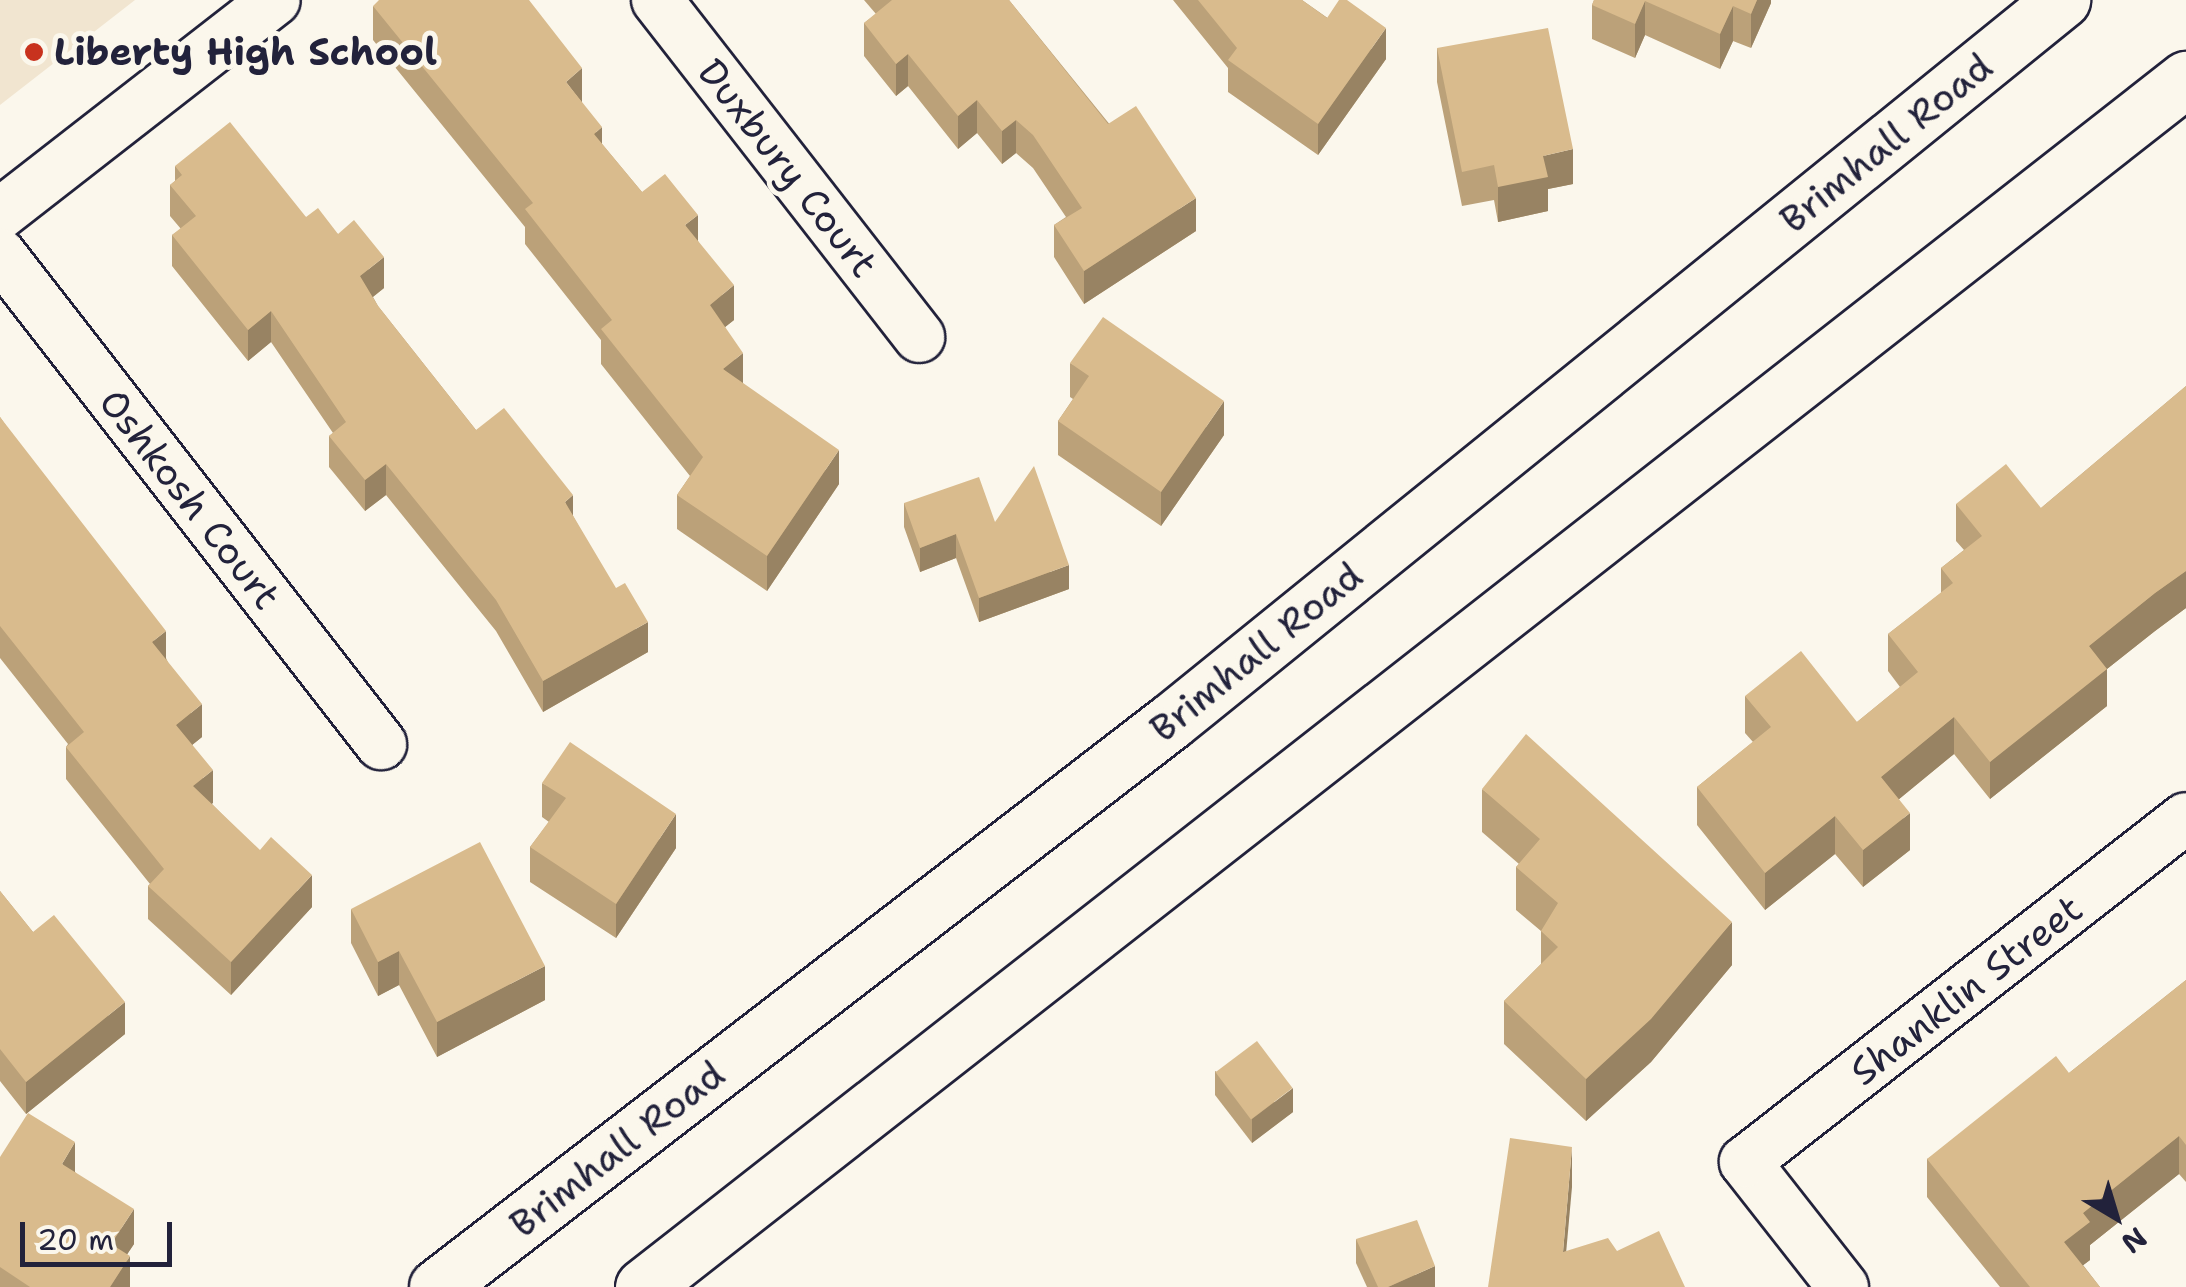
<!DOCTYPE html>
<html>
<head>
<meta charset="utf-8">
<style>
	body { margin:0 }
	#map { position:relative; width:2186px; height:1287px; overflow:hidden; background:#fbf7ec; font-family:"Shantell Sans",sans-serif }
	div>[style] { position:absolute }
	.built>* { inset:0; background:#f1e5d0 }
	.roads { filter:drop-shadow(2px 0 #22223b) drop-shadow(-2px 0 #22223b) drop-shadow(0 2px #22223b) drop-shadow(0 -2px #22223b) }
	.street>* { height:50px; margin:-25px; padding:0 25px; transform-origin:25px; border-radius:25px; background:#fbf7ec }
	.secondary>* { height:55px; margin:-27.5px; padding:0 27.5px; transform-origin:27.5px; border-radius:27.5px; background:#fbf7ec }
	.wall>* { inset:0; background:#bba179 }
	.shaded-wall>* { inset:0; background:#988363 }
	.building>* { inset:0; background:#d9bb8d; transform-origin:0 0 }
	.dots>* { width:28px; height:28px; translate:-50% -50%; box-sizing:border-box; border:5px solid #fbf7ec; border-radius:50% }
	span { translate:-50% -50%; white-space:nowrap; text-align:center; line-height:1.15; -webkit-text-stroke:10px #fbf7ec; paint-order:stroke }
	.poi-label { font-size:38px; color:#22223b; font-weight:700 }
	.left { translate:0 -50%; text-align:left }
	.street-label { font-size:38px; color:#22223b }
	.north { position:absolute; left:2066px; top:1167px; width:100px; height:100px; -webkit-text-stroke:8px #fbf7ec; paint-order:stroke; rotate:142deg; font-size:28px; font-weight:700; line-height:40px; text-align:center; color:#22223b }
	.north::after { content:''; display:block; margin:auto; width:35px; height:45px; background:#22223b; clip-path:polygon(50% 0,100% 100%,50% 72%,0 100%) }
	.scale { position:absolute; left:20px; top:1222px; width:152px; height:45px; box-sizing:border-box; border:5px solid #22223b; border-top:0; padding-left:12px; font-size:30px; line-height:35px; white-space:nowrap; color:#22223b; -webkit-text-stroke:8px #fbf7ec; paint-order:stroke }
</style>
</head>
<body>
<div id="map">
	<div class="built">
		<div style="clip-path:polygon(0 0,135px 0,0 105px)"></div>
	</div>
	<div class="roads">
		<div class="street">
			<div style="left:657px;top:0;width:427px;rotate:52.1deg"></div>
			<div style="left:0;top:214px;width:348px;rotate:-37.9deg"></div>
			<div style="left:0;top:254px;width:621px;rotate:52.13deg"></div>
			<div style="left:1843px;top:1287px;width:159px;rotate:-128.1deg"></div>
			<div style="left:1745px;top:1162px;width:559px;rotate:-37.96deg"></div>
		</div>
		<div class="secondary">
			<div style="left:437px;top:1287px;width:925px;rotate:-37.63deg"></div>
			<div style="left:1170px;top:722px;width:1148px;rotate:-38.99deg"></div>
			<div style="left:643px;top:1287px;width:1960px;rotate:-38.06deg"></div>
		</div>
	</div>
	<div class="wall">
		<div style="clip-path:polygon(864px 0,1009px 0,1196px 231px,1084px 304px,1054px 257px,1054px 225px,1066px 217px,1033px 168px,1016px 153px,1002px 164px,977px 133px,958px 149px,908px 86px,896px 96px,864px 56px,864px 23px,876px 14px)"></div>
		<div style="clip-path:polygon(1173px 0,1302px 0,1386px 59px,1318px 155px,1228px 92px,1228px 68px)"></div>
		<div style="clip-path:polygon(1594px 0,1771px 0,1771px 3px,1751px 48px,1733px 41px,1720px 69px,1645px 35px,1635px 58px,1592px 39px,1592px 5px)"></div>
		<div style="clip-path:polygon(373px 6px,582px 103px,602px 144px,642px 192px,698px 241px,734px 320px,725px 327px,743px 384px,839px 484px,767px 591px,677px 529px,677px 495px,690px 476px,601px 364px,601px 340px,525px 244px,525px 227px,373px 40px)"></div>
		<div style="clip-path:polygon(1437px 48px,1573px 184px,1548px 189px,1548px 211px,1498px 222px,1494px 200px,1462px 206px,1437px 82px)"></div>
		<div style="clip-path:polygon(175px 166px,306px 217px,338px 234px,384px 288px,373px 297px,378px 306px,476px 430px,573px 516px,648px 652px,543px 712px,496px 631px,386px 495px,365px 511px,329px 467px,329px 436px,333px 433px,271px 342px,248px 361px,172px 266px,172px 235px,181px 229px,170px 216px,170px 185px,175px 181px)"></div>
		<div style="clip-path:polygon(1070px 363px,1224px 435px,1161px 526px,1058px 455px,1058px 421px,1073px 399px,1070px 397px)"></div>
		<div style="clip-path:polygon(2186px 386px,2186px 608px,2155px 631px,2107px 669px,2107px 706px,1990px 799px,1954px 754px,1899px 799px,1910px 850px,1863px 887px,1835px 854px,1765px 910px,1697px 825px,1697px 787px,1753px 742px,1745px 733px,1745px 696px,1857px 722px,1900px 687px,1888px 671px,1888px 634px,1941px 593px,1941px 568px,1964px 550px,1956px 541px,1956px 504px,2041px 508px)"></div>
		<div style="clip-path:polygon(0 417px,166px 658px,202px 737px,192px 745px,212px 804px,312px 907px,231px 995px,148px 919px,148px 886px,150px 884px,66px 779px,66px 747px,68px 744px,0 658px)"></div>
		<div style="clip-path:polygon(904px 503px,995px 522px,1069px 589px,979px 622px,956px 558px,920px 572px,904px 527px)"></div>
		<div style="clip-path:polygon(542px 783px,676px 848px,616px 938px,530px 882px,530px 847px,549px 822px,542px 817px)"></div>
		<div style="clip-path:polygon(1482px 789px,1732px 965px,1651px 1062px,1586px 1121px,1504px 1044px,1504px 1001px,1541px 964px,1541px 931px,1516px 910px,1516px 867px,1519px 864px,1482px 832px)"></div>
		<div style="clip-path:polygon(0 891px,33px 932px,125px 1034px,26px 1114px,0 1081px)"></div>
		<div style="clip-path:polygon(351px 909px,545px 1000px,437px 1057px,399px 985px,378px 996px,351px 943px)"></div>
		<div style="clip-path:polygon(2186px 980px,2186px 1182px,2179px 1174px,2090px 1245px,2090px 1260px,2083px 1265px,2100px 1287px,2000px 1287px,1927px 1197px,1927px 1159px,2069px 1073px)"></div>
		<div style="clip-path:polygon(1215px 1071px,1293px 1112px,1252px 1143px,1215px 1095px)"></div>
		<div style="clip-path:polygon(0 1157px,75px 1172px,134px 1244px,127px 1254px,130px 1287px,0 1287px)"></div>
		<div style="clip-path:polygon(1356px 1239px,1435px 1287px,1367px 1287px,1356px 1263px)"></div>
	</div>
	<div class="shaded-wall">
		<div style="clip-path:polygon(1757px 0,1771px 0,1771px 3px,1751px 48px,1751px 14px)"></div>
		<div style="clip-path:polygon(1645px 1px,1645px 35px,1635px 58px,1635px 24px)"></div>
		<div style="clip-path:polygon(1733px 6px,1733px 41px,1720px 69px,1720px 34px)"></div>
		<div style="clip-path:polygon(1386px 28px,1386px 59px,1318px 155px,1318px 124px)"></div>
		<div style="clip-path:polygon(908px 54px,908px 86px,896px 96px,896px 64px)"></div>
		<div style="clip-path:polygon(582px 68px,582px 103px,566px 82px)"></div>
		<div style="clip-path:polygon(977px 100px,977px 133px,958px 149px,958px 116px)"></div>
		<div style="clip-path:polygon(1016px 120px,1016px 153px,1002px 164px,1002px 131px)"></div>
		<div style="clip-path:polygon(602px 127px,602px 162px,594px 134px)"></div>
		<div style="clip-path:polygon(1573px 149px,1573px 184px,1548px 189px,1548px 211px,1498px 222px,1498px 187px,1543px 156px)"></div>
		<div style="clip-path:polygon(1196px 198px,1196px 231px,1084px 304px,1084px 271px)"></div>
		<div style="clip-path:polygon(698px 215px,698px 249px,685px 225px)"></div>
		<div style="clip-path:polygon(384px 257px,384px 288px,360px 307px,360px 276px)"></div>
		<div style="clip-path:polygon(734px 285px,734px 320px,710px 339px,710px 305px)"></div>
		<div style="clip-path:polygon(271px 311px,271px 342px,248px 361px,248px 330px)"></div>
		<div style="clip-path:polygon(743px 353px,743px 387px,723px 369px)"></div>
		<div style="clip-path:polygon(1224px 401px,1224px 435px,1161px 526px,1161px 492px)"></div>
		<div style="clip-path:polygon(839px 450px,839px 484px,767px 591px,767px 556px)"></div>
		<div style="clip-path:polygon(386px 464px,386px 495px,365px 511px,365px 480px)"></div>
		<div style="clip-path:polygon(573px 495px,573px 526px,565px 502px)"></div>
		<div style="clip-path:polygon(956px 534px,956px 558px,920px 572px,920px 548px)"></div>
		<div style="clip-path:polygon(1069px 565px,1069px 589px,979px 622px,979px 598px)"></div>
		<div style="clip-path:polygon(2186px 571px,2186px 608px,2155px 631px,2107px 669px,2107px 706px,1990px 799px,1990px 762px,2089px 646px,2155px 593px)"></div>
		<div style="clip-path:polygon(648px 622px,648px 652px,543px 712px,543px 681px)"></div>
		<div style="clip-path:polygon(166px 631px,166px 664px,152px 642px)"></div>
		<div style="clip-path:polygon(202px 704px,202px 737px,176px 758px,176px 725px)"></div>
		<div style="clip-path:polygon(1954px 717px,1954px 754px,1881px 814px,1881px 777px)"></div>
		<div style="clip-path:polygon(213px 770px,213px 803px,193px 819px,193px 786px)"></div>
		<div style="clip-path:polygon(1910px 813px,1910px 850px,1863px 887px,1863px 850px)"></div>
		<div style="clip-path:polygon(676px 814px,676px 848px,616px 938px,616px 904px)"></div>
		<div style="clip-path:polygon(1835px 816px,1835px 854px,1765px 910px,1765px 873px)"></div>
		<div style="clip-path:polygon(312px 875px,312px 907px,231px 995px,231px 962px)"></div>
		<div style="clip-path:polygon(1732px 922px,1732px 965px,1651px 1062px,1586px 1121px,1586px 1079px)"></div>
		<div style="clip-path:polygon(399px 951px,399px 985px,378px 996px,378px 962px)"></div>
		<div style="clip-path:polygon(545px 966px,545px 1000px,437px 1057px,437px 1022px)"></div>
		<div style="clip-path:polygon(125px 1002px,125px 1034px,26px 1114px,26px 1082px)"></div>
		<div style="clip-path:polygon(1293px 1088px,1293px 1112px,1252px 1143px,1252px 1119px)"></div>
		<div style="clip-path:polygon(2179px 1136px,2179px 1174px,2090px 1245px,2090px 1260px,2064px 1280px,2064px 1242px,2083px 1213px)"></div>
		<div style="clip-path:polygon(75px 1142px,75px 1177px,62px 1164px)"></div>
		<div style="clip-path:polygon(1572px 1147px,1572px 1187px,1563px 1287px,1563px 1252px)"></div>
		<div style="clip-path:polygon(134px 1209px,134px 1244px,111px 1279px,111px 1244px)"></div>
		<div style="clip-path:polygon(130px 1256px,130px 1287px,110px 1287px)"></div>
		<div style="clip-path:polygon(1435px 1266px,1435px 1287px,1388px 1287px)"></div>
	</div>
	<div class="building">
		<div style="clip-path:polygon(379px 0,529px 0,582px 68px,566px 82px,602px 127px,594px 134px,642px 192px,665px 174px,698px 215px,685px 225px,734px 285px,710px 305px,743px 353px,723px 369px,839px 450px,767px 556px,677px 495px,703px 457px,601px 329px,612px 320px,525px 209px,533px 203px,373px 6px)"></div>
		<div style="clip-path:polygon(892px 0,1009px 0,1108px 124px,1136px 106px,1196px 198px,1084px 271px,1054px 225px,1082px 208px,1033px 135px,1016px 120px,1002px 131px,977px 100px,958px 116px,908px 54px,896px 64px,864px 23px)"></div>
		<div style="clip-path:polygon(1198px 0,1302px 0,1327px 18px,1339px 0,1347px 0,1386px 28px,1318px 124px,1228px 60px,1237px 48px)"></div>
		<div style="clip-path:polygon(1594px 0,1757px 0,1751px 14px,1733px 6px,1720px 34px,1645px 1px,1635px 24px,1592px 5px)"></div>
		<div style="clip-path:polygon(1548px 28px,1573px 149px,1543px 156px,1548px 177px,1498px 187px,1494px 165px,1462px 172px,1437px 48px)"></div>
		<div style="clip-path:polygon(230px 122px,306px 217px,318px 208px,338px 234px,354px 220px,384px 257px,360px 276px,378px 306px,476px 430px,504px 408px,573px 495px,565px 502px,616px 588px,625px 583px,648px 622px,543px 681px,496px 600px,386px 464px,365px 480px,329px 436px,346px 422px,271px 311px,248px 330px,172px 235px,196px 216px,170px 185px,182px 175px,175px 166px)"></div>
		<div style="clip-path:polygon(1103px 317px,1224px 401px,1161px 492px,1058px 421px,1089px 376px,1070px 363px)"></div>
		<div style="clip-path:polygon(2186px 386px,2186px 571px,2155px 593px,2089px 646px,2107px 669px,1990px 762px,1954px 717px,1881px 777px,1910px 813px,1863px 850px,1835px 816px,1765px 873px,1697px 787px,1771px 727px,1745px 696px,1801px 651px,1857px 722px,1918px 672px,1888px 634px,1953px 583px,1941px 568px,1982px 536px,1956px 504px,2006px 464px,2041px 508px)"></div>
		<div style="clip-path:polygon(0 417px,166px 631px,152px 642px,202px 704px,176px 725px,213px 770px,193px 786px,260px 850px,271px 837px,312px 875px,231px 962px,148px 886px,164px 869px,66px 747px,84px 732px,0 626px)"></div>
		<div style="clip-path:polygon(1034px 466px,1069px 565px,979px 598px,956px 534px,920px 548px,904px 503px,979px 477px,995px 522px)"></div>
		<div style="clip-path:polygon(1526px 734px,1732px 922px,1651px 1019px,1586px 1079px,1504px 1001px,1558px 947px,1541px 931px,1558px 903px,1516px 867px,1540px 839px,1482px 789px)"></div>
		<div style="clip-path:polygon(570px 742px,676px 814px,616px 904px,530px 847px,566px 798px,542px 783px)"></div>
		<div style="clip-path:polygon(480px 842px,545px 966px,437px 1022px,399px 951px,378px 962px,351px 909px)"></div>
		<div style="clip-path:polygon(0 891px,33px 932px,54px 915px,125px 1002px,26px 1082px,0 1049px)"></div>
		<div style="clip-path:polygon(2186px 980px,2186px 1145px,2179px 1136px,2083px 1213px,2090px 1222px,2064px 1242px,2100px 1287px,2030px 1287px,1927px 1159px,2056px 1056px,2069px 1073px)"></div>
		<div style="left:1257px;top:1041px;width:59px;height:52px;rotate:53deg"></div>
		<div style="clip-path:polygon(28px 1113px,75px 1142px,62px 1164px,134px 1209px,111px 1244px,130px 1256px,110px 1287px,30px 1287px,0 1267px,0 1157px)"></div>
		<div style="clip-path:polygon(1510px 1138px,1572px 1147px,1563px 1252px,1608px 1238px,1617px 1251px,1659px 1231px,1685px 1287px,1488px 1287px)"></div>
		<div style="clip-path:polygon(1417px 1220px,1435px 1266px,1388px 1287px,1378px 1287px,1356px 1239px)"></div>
	</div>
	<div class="dots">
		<div style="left:34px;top:52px;background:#c8321e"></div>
	</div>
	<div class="poi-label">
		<span class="left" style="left:54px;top:52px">Liberty High School</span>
	</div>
	<div class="street-label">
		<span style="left:1886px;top:143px;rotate:-39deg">Brimhall Road</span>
		<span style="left:788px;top:168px;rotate:52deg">Duxbury Court</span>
		<span style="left:190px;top:499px;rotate:52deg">Oshkosh Court</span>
		<span style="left:1256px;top:652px;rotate:-39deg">Brimhall Road</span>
		<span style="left:1966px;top:990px;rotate:-38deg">Shanklin Street</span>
		<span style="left:617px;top:1149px;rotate:-38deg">Brimhall Road</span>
	</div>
	<div class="north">N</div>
	<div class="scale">20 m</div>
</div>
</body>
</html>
